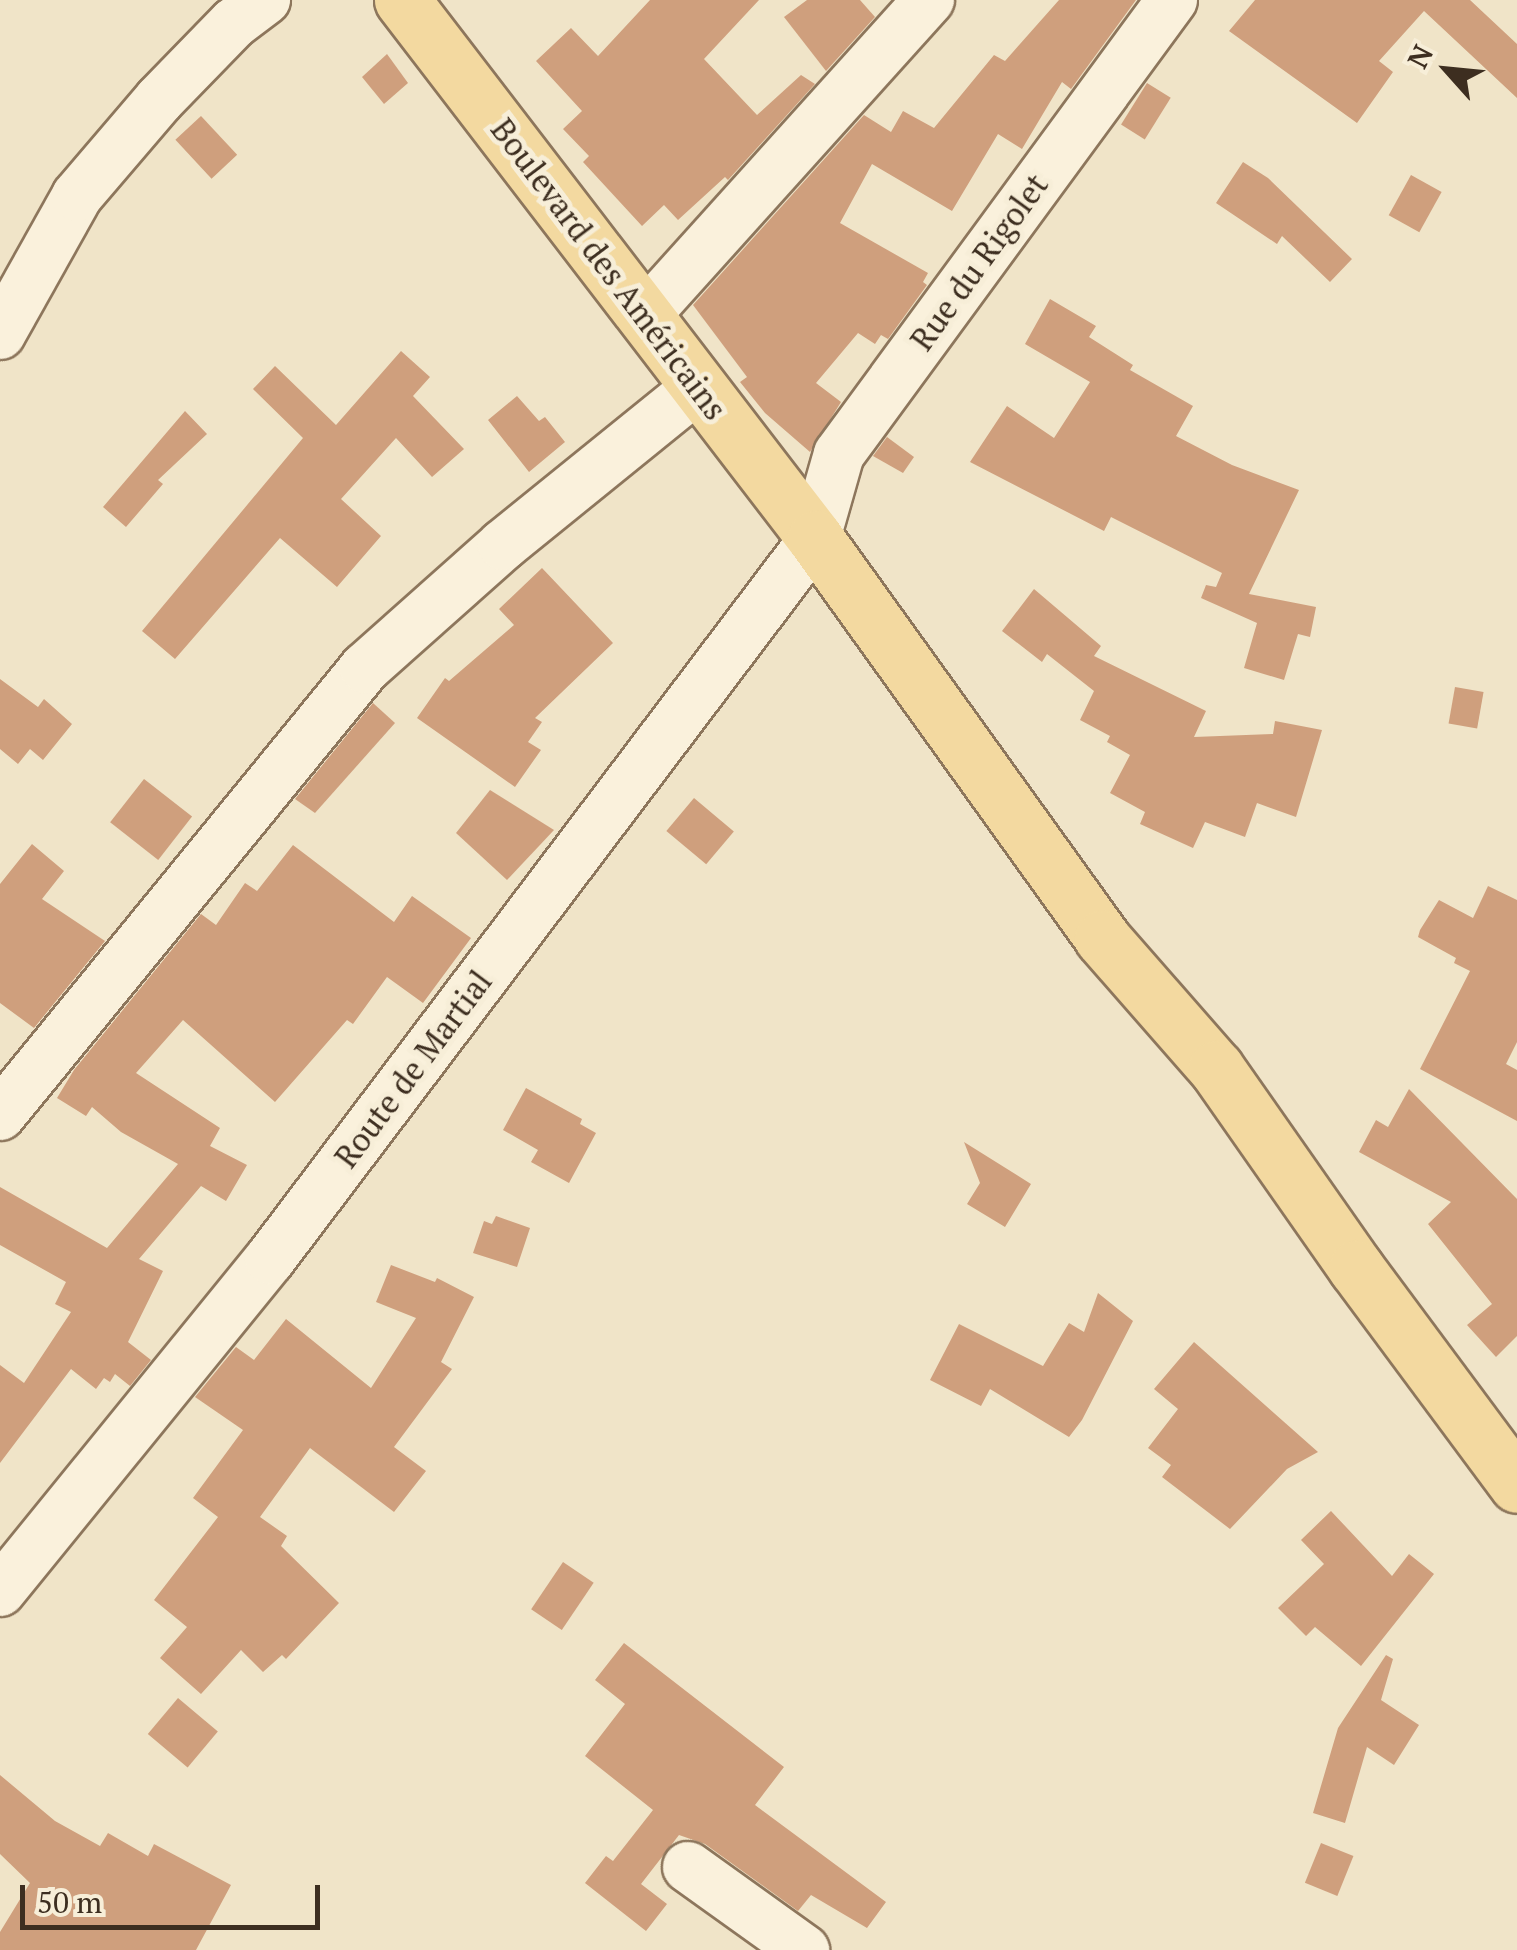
<!DOCTYPE html>
<html>
<head>
<meta charset="utf-8">
<style>
	body { margin:0 }
	#map { position:relative; width:1517px; height:1950px; overflow:hidden; background:#f0e4c8; font-family:"PT Serif",serif }
	div>[style] { position:absolute }
	.building>* { inset:0; background:#cf9f7d; transform-origin:0 0 }
	.roads { filter:drop-shadow(2px 0 #8d765c) drop-shadow(-2px 0 #8d765c) drop-shadow(0 2px #8d765c) drop-shadow(0 -2px #8d765c) }
	.minor>* { height:50px; margin:-25px; padding:0 25px; transform-origin:25px; border-radius:25px; background:#faf1dc }
	.major>* { height:55px; margin:-27.5px; padding:0 27.5px; transform-origin:27.5px; border-radius:27.5px; background:#f3d9a0 }
	span { translate:-50% -50%; white-space:nowrap; text-align:center; line-height:1.15; -webkit-text-stroke:10px #f7eed8; paint-order:stroke }
	.street-label { font-size:32px; color:#3d2e20 }
	.north { position:absolute; left:1397px; top:20px; width:100px; height:100px; -webkit-text-stroke:8px #f7eed8; paint-order:stroke; rotate:297deg; font-size:28px; font-weight:700; line-height:40px; text-align:center; color:#3d2e20 }
	.north::after { content:''; display:block; margin:auto; width:35px; height:45px; background:#3d2e20; clip-path:polygon(50% 0,100% 100%,50% 72%,0 100%) }
	.scale { position:absolute; left:20px; top:1885px; width:300px; height:45px; box-sizing:border-box; border:5px solid #3d2e20; border-top:0; padding-left:12px; font-size:30px; line-height:35px; white-space:nowrap; color:#3d2e20; -webkit-text-stroke:8px #f7eed8; paint-order:stroke }
</style>
</head>
<body>
<div id="map">
	<div class="building">
		<div style="clip-path:polygon(650px 0,759px 0,704px 59px,757px 115px,801px 75px,815px 84px,728px 180px,725px 177px,678px 220px,664px 205px,642px 226px,583px 162px,589px 156px,563px 129px,582px 111px,536px 61px,571px 28px,598px 56px)"></div>
		<div style="clip-path:polygon(807px 0,860px 0,875px 17px,826px 71px,784px 17px)"></div>
		<div style="clip-path:polygon(1059px 0,1136px 0,1071px 89px,1062px 82px,1022px 149px,998px 134px,952px 211px,872px 164px,840px 223px,928px 273px,923px 282px,927px 285px,888px 339px,881px 335px,875px 344px,858px 333px,816px 383px,841px 402px,810px 452px,765px 413px,740px 382px,747px 377px,693px 305px,864px 115px,891px 132px,903px 111px,934px 128px,994px 55px,1005px 61px)"></div>
		<div style="clip-path:polygon(1255px 0,1470px 0,1517px 44px,1517px 98px,1424px 11px,1379px 61px,1393px 72px,1357px 123px,1229px 31px)"></div>
		<div style="clip-path:polygon(387px 54px,408px 83px,384px 104px,362px 77px)"></div>
		<div style="left:1147px;top:83px;width:28px;height:49px;rotate:32deg"></div>
		<div style="left:201px;top:116px;width:53px;height:35px;rotate:47deg"></div>
		<div style="clip-path:polygon(1243px 162px,1268px 178px,1352px 259px,1330px 282px,1282px 236px,1277px 244px,1216px 203px)"></div>
		<div style="left:1411px;top:175px;width:35px;height:46px;rotate:29deg"></div>
		<div style="clip-path:polygon(1050px 299px,1096px 326px,1089px 337px,1133px 365px,1130px 370px,1193px 406px,1176px 436px,1232px 465px,1299px 490px,1249px 594px,1316px 607px,1310px 637px,1298px 634px,1284px 680px,1244px 668px,1257px 623px,1201px 598px,1206px 585px,1216px 587px,1222px 573px,1111px 517px,1104px 531px,970px 462px,1007px 406px,1054px 438px,1090px 382px,1025px 344px)"></div>
		<div style="clip-path:polygon(401px 351px,430px 377px,413px 396px,464px 449px,432px 477px,396px 438px,341px 499px,381px 536px,337px 587px,280px 538px,175px 659px,142px 631px,303px 438px,253px 389px,275px 366px,336px 425px)"></div>
		<div style="clip-path:polygon(517px 396px,539px 421px,545px 417px,565px 442px,529px 472px,488px 420px)"></div>
		<div style="clip-path:polygon(185px 411px,207px 434px,158px 480px,163px 484px,126px 527px,103px 507px)"></div>
		<div style="clip-path:polygon(887px 437px,914px 457px,903px 473px,873px 456px)"></div>
		<div style="clip-path:polygon(542px 568px,613px 643px,535px 718px,542px 722px,528px 742px,541px 750px,515px 787px,417px 718px,445px 678px,449px 681px,514px 625px,499px 609px)"></div>
		<div style="clip-path:polygon(1034px 589px,1101px 646px,1094px 656px,1206px 711px,1194px 737px,1273px 734px,1275px 721px,1322px 730px,1296px 817px,1257px 803px,1245px 837px,1205px 822px,1193px 848px,1140px 824px,1145px 812px,1110px 793px,1130px 755px,1107px 742px,1110px 736px,1080px 720px,1094px 691px,1047px 654px,1042px 662px,1002px 631px)"></div>
		<div style="clip-path:polygon(0 679px,38px 707px,44px 699px,72px 724px,43px 760px,30px 749px,18px 764px,0 749px)"></div>
		<div style="left:1455px;top:687px;width:29px;height:37px;rotate:10deg"></div>
		<div style="clip-path:polygon(373px 703px,395px 723px,315px 813px,295px 799px)"></div>
		<div style="left:144px;top:779px;width:61px;height:55px;rotate:38deg"></div>
		<div style="clip-path:polygon(490px 790px,554px 830px,507px 880px,456px 833px)"></div>
		<div style="left:694px;top:798px;width:52px;height:43px;rotate:40deg"></div>
		<div style="clip-path:polygon(32px 844px,64px 871px,42px 899px,105px 941px,34px 1028px,0 1003px,0 884px)"></div>
		<div style="clip-path:polygon(293px 845px,394px 922px,412px 896px,471px 938px,423px 1003px,387px 977px,353px 1024px,347px 1020px,275px 1102px,183px 1020px,136px 1073px,220px 1128px,210px 1146px,247px 1165px,226px 1201px,201px 1186px,139px 1259px,163px 1271px,128px 1342px,151px 1360px,130px 1386px,115px 1374px,110px 1382px,104px 1378px,96px 1389px,71px 1369px,0 1463px,0 1365px,24px 1383px,71px 1312px,55px 1304px,66px 1282px,0 1245px,0 1187px,107px 1248px,178px 1164px,121px 1132px,92px 1107px,86px 1116px,57px 1098px,74px 1070px,201px 914px,216px 925px,245px 883px,257px 891px)"></div>
		<div style="clip-path:polygon(1488px 886px,1517px 900px,1517px 1042px,1506px 1064px,1517px 1070px,1517px 1121px,1420px 1069px,1470px 971px,1454px 963px,1456px 958px,1418px 937px,1420px 930px,1439px 900px,1473px 918px)"></div>
		<div style="clip-path:polygon(526px 1088px,582px 1119px,580px 1124px,596px 1133px,569px 1183px,531px 1162px,538px 1150px,503px 1130px)"></div>
		<div style="clip-path:polygon(1409px 1089px,1517px 1199px,1517px 1336px,1496px 1357px,1467px 1325px,1492px 1304px,1428px 1224px,1451px 1202px,1359px 1152px,1376px 1120px,1388px 1127px)"></div>
		<div style="clip-path:polygon(964px 1142px,1031px 1184px,1005px 1227px,967px 1204px,980px 1183px)"></div>
		<div style="clip-path:polygon(496px 1216px,530px 1228px,517px 1267px,473px 1253px,484px 1221px,492px 1224px)"></div>
		<div style="clip-path:polygon(391px 1265px,435px 1282px,437px 1278px,474px 1297px,441px 1362px,452px 1369px,394px 1447px,426px 1471px,394px 1512px,310px 1448px,260px 1517px,287px 1536px,281px 1546px,339px 1603px,286px 1659px,282px 1655px,263px 1672px,241px 1650px,201px 1694px,160px 1658px,187px 1627px,154px 1600px,218px 1517px,193px 1498px,243px 1430px,195px 1397px,236px 1347px,254px 1360px,286px 1319px,371px 1388px,416px 1318px,376px 1302px)"></div>
		<div style="clip-path:polygon(1098px 1293px,1133px 1321px,1082px 1420px,1069px 1437px,990px 1389px,981px 1406px,930px 1380px,959px 1324px,1043px 1366px,1069px 1323px,1084px 1332px)"></div>
		<div style="clip-path:polygon(1194px 1342px,1318px 1452px,1287px 1469px,1230px 1529px,1162px 1477px,1171px 1465px,1148px 1448px,1178px 1409px,1154px 1389px)"></div>
		<div style="clip-path:polygon(1331px 1511px,1392px 1576px,1409px 1554px,1434px 1574px,1361px 1666px,1315px 1627px,1306px 1636px,1278px 1608px,1324px 1564px,1301px 1540px)"></div>
		<div style="left:563px;top:1562px;width:37px;height:57px;rotate:34deg"></div>
		<div style="clip-path:polygon(624px 1643px,784px 1767px,755px 1805px,886px 1902px,867px 1928px,811px 1895px,798px 1911px,705px 1844px,679px 1835px,641px 1884px,667px 1904px,646px 1931px,585px 1883px,606px 1856px,613px 1861px,653px 1810px,585px 1756px,625px 1704px,595px 1680px)"></div>
		<div style="clip-path:polygon(1386px 1655px,1393px 1659px,1381px 1700px,1419px 1725px,1394px 1765px,1367px 1747px,1345px 1823px,1313px 1813px,1338px 1728px)"></div>
		<div style="left:178px;top:1698px;width:52px;height:47px;rotate:40deg"></div>
		<div style="clip-path:polygon(0 1775px,55px 1821px,100px 1846px,108px 1833px,148px 1856px,154px 1844px,231px 1885px,196px 1950px,0 1950px,0 1932px,30px 1883px,0 1854px)"></div>
		<div style="left:1321px;top:1843px;width:35px;height:43px;rotate:22deg"></div>
	</div>
	<div class="roads">
		<div class="minor">
			<div style="left:646px;top:314px;width:423px;rotate:-48deg"></div>
			<div style="left:0;top:334px;width:158px;rotate:-60.8deg"></div>
			<div style="left:77px;top:196px;width:126px;rotate:-49.5deg"></div>
			<div style="left:159px;top:100px;width:107px;rotate:-45.8deg"></div>
			<div style="left:234px;top:23px;width:39px;rotate:-37deg"></div>
			<div style="left:0;top:1115px;width:577px;rotate:-50.77deg"></div>
			<div style="left:365px;top:668px;width:185px;rotate:-41.7deg"></div>
			<div style="left:503px;top:545px;width:250px;rotate:-39deg"></div>
			<div style="left:0;top:1591px;width:428px;rotate:-50.9deg"></div>
			<div style="left:270px;top:1259px;width:904px;rotate:-52.91deg"></div>
			<div style="left:815px;top:538px;width:87px;rotate:-74.1deg"></div>
			<div style="left:839px;top:454px;width:563px;rotate:-53.74deg"></div>
			<div style="left:688px;top:1867px;width:143px;rotate:35.6deg"></div>
		</div>
		<div class="major">
			<div style="left:402px;top:0;width:678px;rotate:52.49deg"></div>
			<div style="left:815px;top:538px;width:492px;rotate:54.3deg"></div>
			<div style="left:1102px;top:938px;width:173px;rotate:48.8deg"></div>
			<div style="left:1216px;top:1068px;width:244px;rotate:55deg"></div>
			<div style="left:1356px;top:1268px;width:270px;rotate:53.4deg"></div>
		</div>
	</div>
	<div class="street-label">
		<span style="left:979px;top:262px;rotate:-54deg">Rue du Rigolet</span>
		<span style="left:609px;top:269px;rotate:53deg">Boulevard des Américains</span>
		<span style="left:413px;top:1069px;rotate:-53deg">Route de Martial</span>
	</div>
	<div class="north">N</div>
	<div class="scale">50 m</div>
</div>
</body>
</html>
